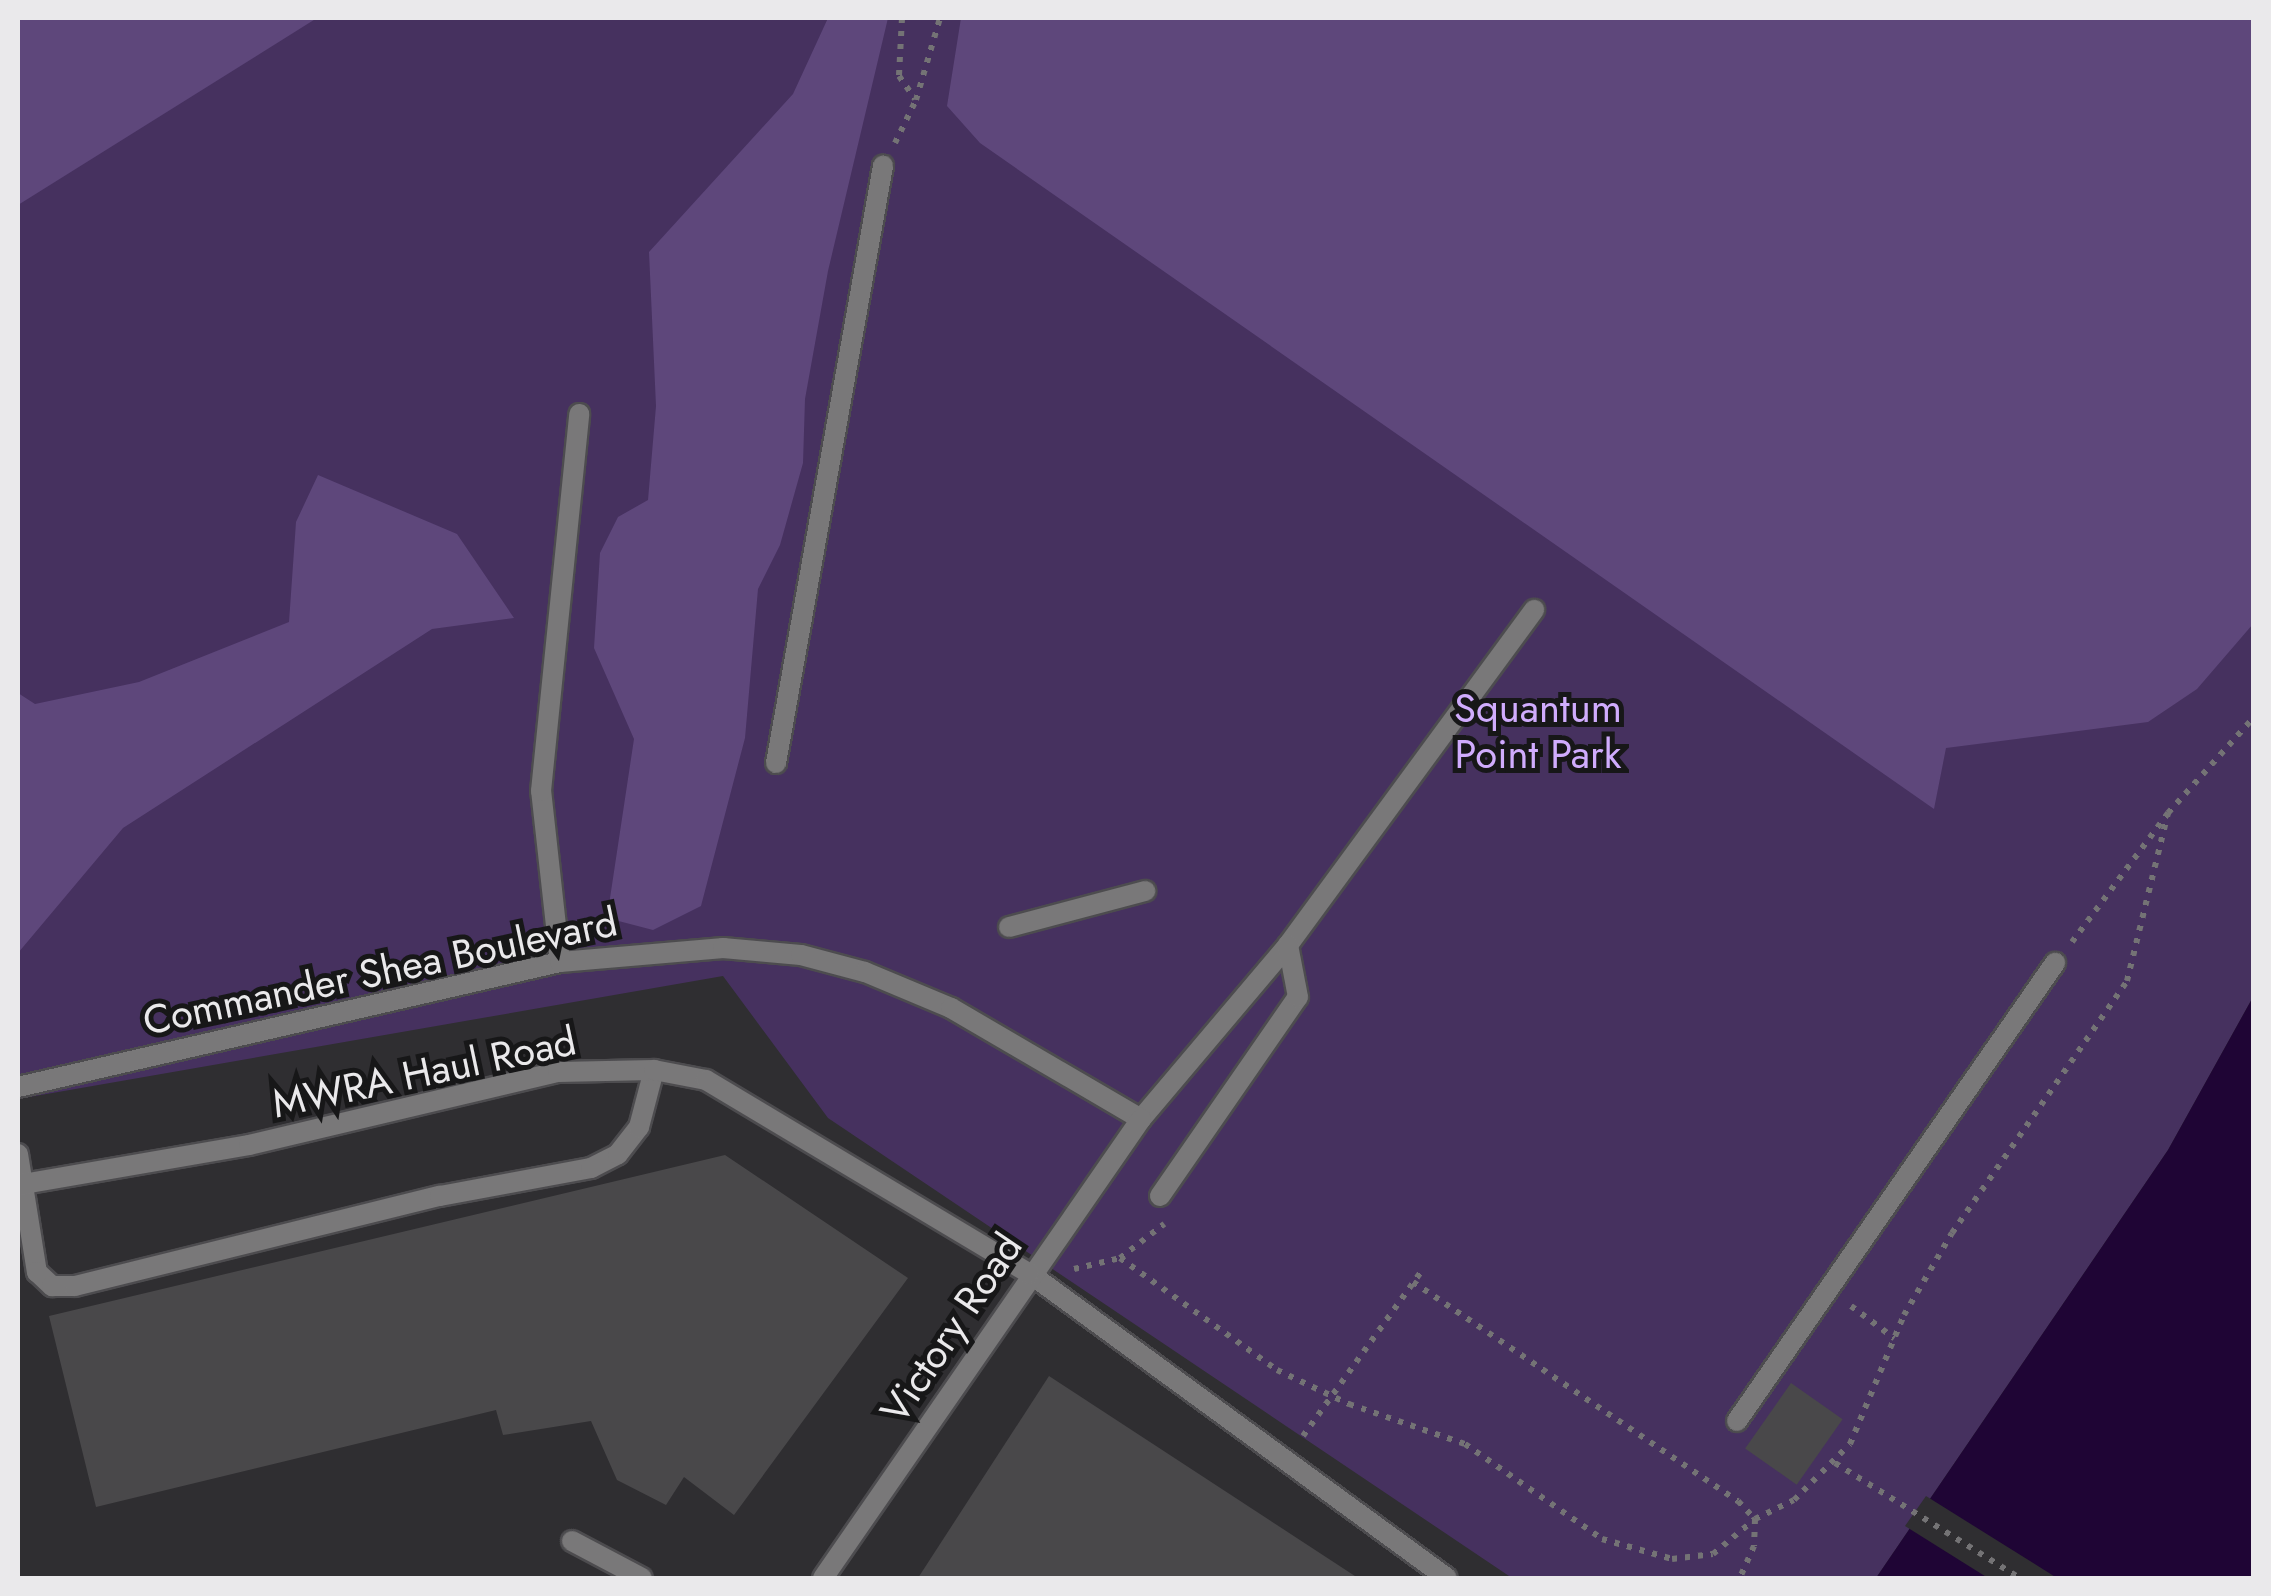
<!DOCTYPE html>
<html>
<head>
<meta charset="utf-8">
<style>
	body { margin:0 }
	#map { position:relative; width:2271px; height:1596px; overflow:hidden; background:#2f2e31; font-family:Jost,sans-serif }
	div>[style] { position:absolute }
	.green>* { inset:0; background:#46315f }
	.forest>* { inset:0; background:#5e477b }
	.water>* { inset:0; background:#1f0535 }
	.pier>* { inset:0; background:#2f2e31 }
	.building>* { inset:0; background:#49484a; transform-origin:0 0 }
	.path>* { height:6px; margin-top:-3px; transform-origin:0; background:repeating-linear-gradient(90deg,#747375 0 5px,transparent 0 13px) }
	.roads { filter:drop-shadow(2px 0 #4d4c4f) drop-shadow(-2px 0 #4d4c4f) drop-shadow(0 2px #4d4c4f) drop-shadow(0 -2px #4d4c4f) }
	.lane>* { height:20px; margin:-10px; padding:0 10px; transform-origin:10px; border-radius:10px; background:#797879 }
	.street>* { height:20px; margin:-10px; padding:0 10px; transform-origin:10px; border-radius:10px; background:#797879 }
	span { translate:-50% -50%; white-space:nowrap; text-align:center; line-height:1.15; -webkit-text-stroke:10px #171718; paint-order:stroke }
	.park-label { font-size:40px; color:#d0acfd }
	.street-label { font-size:40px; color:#eae9eb }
	.frame { position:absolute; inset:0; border:20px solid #eae9eb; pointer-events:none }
</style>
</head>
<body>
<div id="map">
	<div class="green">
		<div style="clip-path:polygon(18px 18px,2253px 18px,2253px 997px,2168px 1150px,1876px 1578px,1512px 1578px,828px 1118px,723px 976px,18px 1099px)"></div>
	</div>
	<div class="forest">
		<div style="clip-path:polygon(18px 18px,317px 18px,18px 205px)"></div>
		<div style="clip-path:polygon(828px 18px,888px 18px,828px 271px,805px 399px,803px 463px,780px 545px,758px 589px,745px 738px,701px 906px,653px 930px,607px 918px,634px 739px,594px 648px,600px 553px,618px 517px,648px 500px,656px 406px,649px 252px,793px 94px)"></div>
		<div style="clip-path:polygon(961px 18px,2253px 18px,2253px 624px,2197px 689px,2148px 722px,1946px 748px,1934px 809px,980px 143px,947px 106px)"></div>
		<div style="clip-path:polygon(318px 475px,457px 534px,514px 618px,432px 629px,123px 828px,18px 953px,18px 693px,35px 704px,139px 682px,289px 622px,296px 522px)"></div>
	</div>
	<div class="water">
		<div style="clip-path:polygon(2253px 997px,2253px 1578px,1876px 1578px,2168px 1150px)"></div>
	</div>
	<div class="pier">
		<div style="clip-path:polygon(1926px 1496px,2057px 1578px,1988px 1578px,1905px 1526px)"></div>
	</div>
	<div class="building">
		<div style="clip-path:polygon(725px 1155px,908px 1278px,734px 1515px,684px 1477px,666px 1505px,617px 1480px,591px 1421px,503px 1435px,496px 1410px,96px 1507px,49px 1316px)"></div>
		<div style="clip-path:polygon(1049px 1376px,1358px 1578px,918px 1578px)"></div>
		<div style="left:1791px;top:1383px;width:63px;height:80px;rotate:35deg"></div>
	</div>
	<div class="path">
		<div style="left:902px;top:18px;width:58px;rotate:93deg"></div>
		<div style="left:899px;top:76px;width:28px;rotate:55deg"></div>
		<div style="left:895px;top:143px;width:48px;rotate:-64deg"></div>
		<div style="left:916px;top:100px;width:85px;rotate:-73.7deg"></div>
		<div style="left:2072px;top:942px;width:161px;rotate:-53.3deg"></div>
		<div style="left:2168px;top:813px;width:129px;rotate:-48.1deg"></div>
		<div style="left:1120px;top:1258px;width:193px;rotate:35.5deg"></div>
		<div style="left:1277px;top:1370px;width:80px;rotate:25.3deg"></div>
		<div style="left:1349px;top:1404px;width:123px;rotate:19deg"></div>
		<div style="left:1465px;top:1444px;width:167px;rotate:34.7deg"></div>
		<div style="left:1602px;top:1539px;width:73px;rotate:15.9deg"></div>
		<div style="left:1672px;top:1559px;width:41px;rotate:-7deg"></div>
		<div style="left:1713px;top:1554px;width:55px;rotate:-39.8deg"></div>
		<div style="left:1755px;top:1519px;width:43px;rotate:-26deg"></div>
		<div style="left:1794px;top:1500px;width:79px;rotate:-45deg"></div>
		<div style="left:1850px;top:1444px;width:140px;rotate:-67.3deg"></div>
		<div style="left:1904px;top:1315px;width:95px;rotate:-59.7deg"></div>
		<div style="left:1952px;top:1233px;width:307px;rotate:-55.2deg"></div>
		<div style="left:2127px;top:981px;width:173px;rotate:-76.3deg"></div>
		<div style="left:1074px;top:1269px;width:47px;rotate:-13.4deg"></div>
		<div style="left:1120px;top:1258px;width:56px;rotate:-37.7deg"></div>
		<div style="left:1413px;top:1282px;width:392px;rotate:34deg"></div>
		<div style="left:1738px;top:1501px;width:25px;rotate:47deg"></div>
		<div style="left:1755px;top:1519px;width:27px;rotate:92deg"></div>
		<div style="left:1754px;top:1546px;width:35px;rotate:114deg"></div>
		<div style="left:1851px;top:1306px;width:54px;rotate:36.7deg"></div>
		<div style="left:1303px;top:1436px;width:206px;rotate:-54.3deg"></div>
		<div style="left:1835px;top:1463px;width:218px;rotate:31.9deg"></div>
	</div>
	<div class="roads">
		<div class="lane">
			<div style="left:776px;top:763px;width:607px;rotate:-79.84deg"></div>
			<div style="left:1009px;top:927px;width:141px;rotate:-14.8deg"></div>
			<div style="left:560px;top:962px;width:172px;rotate:-96.3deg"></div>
			<div style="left:541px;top:791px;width:379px;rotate:-84.2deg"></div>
			<div style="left:1141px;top:1119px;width:228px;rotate:-49.8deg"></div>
			<div style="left:1288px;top:945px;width:416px;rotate:-53.7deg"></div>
			<div style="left:18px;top:1154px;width:120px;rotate:80.9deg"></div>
			<div style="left:37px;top:1272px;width:21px;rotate:43deg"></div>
			<div style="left:52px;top:1286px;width:23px"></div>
			<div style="left:75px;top:1286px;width:376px;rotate:-13.9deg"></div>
			<div style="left:440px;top:1196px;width:154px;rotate:-10.5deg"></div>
			<div style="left:591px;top:1168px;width:30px;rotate:-27deg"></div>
			<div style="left:618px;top:1154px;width:34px;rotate:-52deg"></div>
			<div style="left:639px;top:1127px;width:59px;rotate:-75.3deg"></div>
			<div style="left:1160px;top:1196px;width:242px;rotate:-55.3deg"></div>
			<div style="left:1298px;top:997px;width:53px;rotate:-100.9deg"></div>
			<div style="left:1029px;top:1273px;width:517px;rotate:36.12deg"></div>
			<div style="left:1737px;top:1421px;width:558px;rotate:-55.23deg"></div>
			<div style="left:572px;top:1541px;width:79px;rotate:27.9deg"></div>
		</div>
		<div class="street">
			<div style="left:18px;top:1087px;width:556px;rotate:-12.99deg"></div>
			<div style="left:560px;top:962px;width:164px;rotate:-4.9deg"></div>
			<div style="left:723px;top:948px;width:78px;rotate:5.1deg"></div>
			<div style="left:801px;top:955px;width:66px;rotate:14.9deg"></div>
			<div style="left:865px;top:972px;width:93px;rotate:22.7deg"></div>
			<div style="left:951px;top:1008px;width:220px;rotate:30.3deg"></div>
			<div style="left:1141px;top:1119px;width:558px;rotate:124.71deg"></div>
			<div style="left:18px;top:1185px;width:234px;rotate:-9.8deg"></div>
			<div style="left:249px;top:1145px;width:318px;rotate:-13.3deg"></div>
			<div style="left:558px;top:1072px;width:96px;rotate:-1.2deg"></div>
			<div style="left:654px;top:1070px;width:53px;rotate:10.9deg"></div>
			<div style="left:706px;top:1080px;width:376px;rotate:30.9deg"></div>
		</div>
	</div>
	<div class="park-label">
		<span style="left:1538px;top:731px">Squantum<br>Point Park</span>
	</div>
	<div class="street-label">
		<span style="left:380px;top:971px;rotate:-12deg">Commander Shea Boulevard</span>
		<span style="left:424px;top:1072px;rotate:-12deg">MWRA Haul Road</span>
		<span style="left:951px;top:1328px;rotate:-56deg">Victory Road</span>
	</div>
	<div class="frame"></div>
</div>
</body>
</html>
